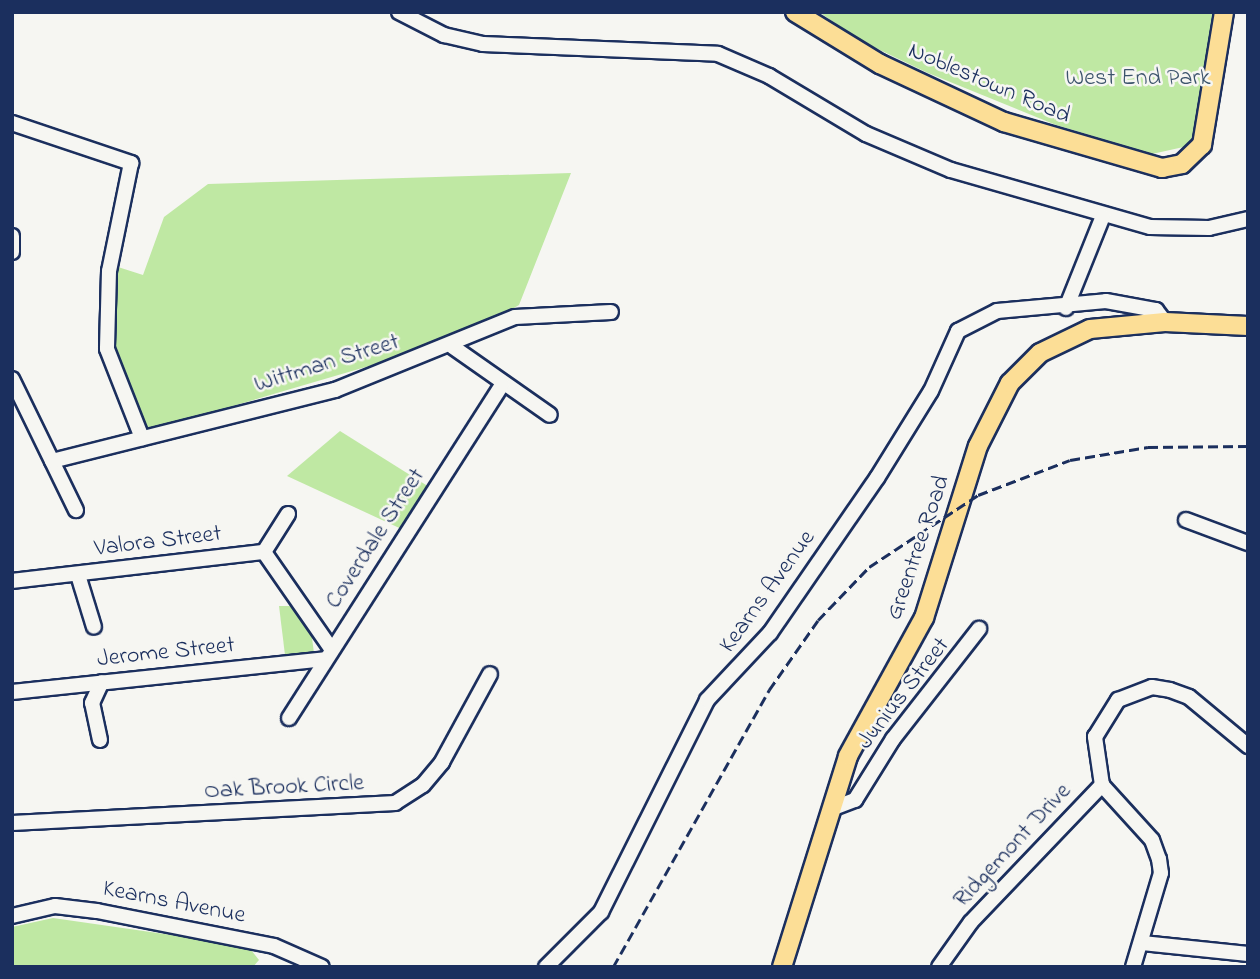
<!DOCTYPE html>
<html>
<head>
<meta charset="utf-8">
<style>
	body { margin:0 }
	#map { position:relative; width:1260px; height:979px; overflow:hidden; background:#f6f6f2; font-family:"Indie Flower",sans-serif }
	div>[style] { position:absolute }
	.green>* { inset:0; background:#bfe8a3 }
	.roads { filter:drop-shadow(2px 0 #1b2f5e) drop-shadow(-2px 0 #1b2f5e) drop-shadow(0 2px #1b2f5e) drop-shadow(0 -2px #1b2f5e) }
	.minor>* { height:14px; margin:-7px; padding:0 7px; transform-origin:7px; border-radius:7px; background:#f6f6f2 }
	.major>* { height:18px; margin:-9px; padding:0 9px; transform-origin:9px; border-radius:9px; background:#fcde96 }
	.rail>* { height:2.5px; margin-top:-1.25px; transform-origin:0; background:repeating-linear-gradient(90deg,#1b2f5e 0 10px,transparent 0 15px) }
	span { translate:-50% -50%; white-space:nowrap; text-align:center; line-height:1.15; -webkit-text-stroke:5px #f6f6f2; paint-order:stroke }
	.park-label { font-size:24px; color:#3c546c }
	.street-label { font-size:24px; color:#1b2f5e }
	.frame { position:absolute; inset:0; border:14px solid #1b2f5e; pointer-events:none }
</style>
</head>
<body>
<div id="map">
	<div class="green">
		<div style="clip-path:polygon(819px 12px,1215px 12px,1204px 108px,1188px 146px,1152px 154px,1056px 125px,928px 73px,861px 41px)"></div>
		<div style="clip-path:polygon(571px 173px,519px 305px,461px 339px,148px 431px,115px 345px,118px 267px,143px 275px,164px 217px,208px 184px)"></div>
		<div style="clip-path:polygon(340px 431px,434px 490px,408px 532px,287px 476px)"></div>
		<div style="clip-path:polygon(279px 606px,293px 606px,311px 631px,314px 653px,285px 655px)"></div>
		<div style="clip-path:polygon(53px 918px,248px 946px,259px 960px,253px 967px,12px 967px,12px 927px)"></div>
	</div>
	<div class="roads">
		<div class="minor">
			<div style="left:399px;top:12px;width:51px;rotate:27.1deg"></div>
			<div style="left:444px;top:35px;width:40px;rotate:13deg"></div>
			<div style="left:483px;top:44px;width:235px;rotate:2.4deg"></div>
			<div style="left:718px;top:54px;width:56px;rotate:23.3deg"></div>
			<div style="left:769px;top:76px;width:113px;rotate:30.9deg"></div>
			<div style="left:866px;top:134px;width:92px;rotate:23deg"></div>
			<div style="left:951px;top:170px;width:207px;rotate:16deg"></div>
			<div style="left:1150px;top:227px;width:59px;rotate:1deg"></div>
			<div style="left:1209px;top:228px;width:40px;rotate:-13deg"></div>
			<div style="left:12px;top:123px;width:126px;rotate:18.6deg"></div>
			<div style="left:131px;top:163px;width:110px;rotate:101.5deg"></div>
			<div style="left:109px;top:271px;width:78px;rotate:91.5deg"></div>
			<div style="left:107px;top:349px;width:96px;rotate:68.5deg"></div>
			<div style="left:12px;top:236px;width:16px;rotate:90deg"></div>
			<div style="left:1066px;top:308px;width:99px;rotate:-68.1deg"></div>
			<div style="left:453px;top:347px;width:118px;rotate:35deg"></div>
			<div style="left:12px;top:379px;width:146px;rotate:64deg"></div>
			<div style="left:52px;top:461px;width:292px;rotate:-14.1deg"></div>
			<div style="left:335px;top:390px;width:194px;rotate:-22.1deg"></div>
			<div style="left:515px;top:317px;width:96px;rotate:-3deg"></div>
			<div style="left:1186px;top:520px;width:66px;rotate:20.4deg"></div>
			<div style="left:264px;top:552px;width:119px;rotate:55.2deg"></div>
			<div style="left:264px;top:552px;width:45px;rotate:-57.7deg"></div>
			<div style="left:78px;top:575px;width:54px;rotate:72.9deg"></div>
			<div style="left:12px;top:581px;width:254px;rotate:-6.6deg"></div>
			<div style="left:12px;top:692px;width:315px;rotate:-6deg"></div>
			<div style="left:289px;top:718px;width:395px;rotate:-57.4deg"></div>
			<div style="left:100px;top:740px;width:38px;rotate:-102deg"></div>
			<div style="left:92px;top:703px;width:23px;rotate:-65deg"></div>
			<div style="left:1102px;top:785px;width:74px;rotate:47.7deg"></div>
			<div style="left:1152px;top:840px;width:20px;rotate:70deg"></div>
			<div style="left:1159px;top:859px;width:14px;rotate:82deg"></div>
			<div style="left:1161px;top:873px;width:98px;rotate:106.6deg"></div>
			<div style="left:831px;top:809px;width:26px;rotate:-21deg"></div>
			<div style="left:855px;top:800px;width:72px;rotate:-58.1deg"></div>
			<div style="left:893px;top:739px;width:140px;rotate:-52deg"></div>
			<div style="left:12px;top:823px;width:384px;rotate:-3deg"></div>
			<div style="left:395px;top:803px;width:33px;rotate:-33deg"></div>
			<div style="left:423px;top:785px;width:30px;rotate:-50deg"></div>
			<div style="left:442px;top:762px;width:100px;rotate:-61.4deg"></div>
			<div style="left:12px;top:916px;width:44px;rotate:-13.1deg"></div>
			<div style="left:55px;top:906px;width:42px;rotate:6.8deg"></div>
			<div style="left:97px;top:911px;width:180px;rotate:11.2deg"></div>
			<div style="left:274px;top:946px;width:52px;rotate:23.6deg"></div>
			<div style="left:1142px;top:943px;width:107px;rotate:5.9deg"></div>
			<div style="left:546px;top:967px;width:78px;rotate:-45deg"></div>
			<div style="left:601px;top:912px;width:237px;rotate:-63.4deg"></div>
			<div style="left:707px;top:700px;width:92px;rotate:-46.8deg"></div>
			<div style="left:770px;top:633px;width:188px;rotate:-55.4deg"></div>
			<div style="left:877px;top:478px;width:102px;rotate:-58.2deg"></div>
			<div style="left:931px;top:391px;width:66px;rotate:-65.8deg"></div>
			<div style="left:958px;top:331px;width:44px;rotate:-27.1deg"></div>
			<div style="left:997px;top:311px;width:109px;rotate:-5.2deg"></div>
			<div style="left:1106px;top:301px;width:51px;rotate:10.2deg"></div>
			<div style="left:1156px;top:310px;width:15px;rotate:53deg"></div>
			<div style="left:939px;top:967px;width:55px;rotate:-54.6deg"></div>
			<div style="left:971px;top:922px;width:190px;rotate:-46.3deg"></div>
			<div style="left:1102px;top:785px;width:49px;rotate:-98.3deg"></div>
			<div style="left:1095px;top:737px;width:44px;rotate:-58.1deg"></div>
			<div style="left:1118px;top:700px;width:36px;rotate:-21deg"></div>
			<div style="left:1152px;top:687px;width:18px;rotate:9deg"></div>
			<div style="left:1170px;top:690px;width:20px;rotate:20deg"></div>
			<div style="left:1189px;top:697px;width:77px;rotate:39.7deg"></div>
		</div>
		<div class="major">
			<div style="left:795px;top:12px;width:100px;rotate:31.5deg"></div>
			<div style="left:880px;top:64px;width:137px;rotate:25.1deg"></div>
			<div style="left:1004px;top:122px;width:165px;rotate:16.2deg"></div>
			<div style="left:1162px;top:168px;width:20px;rotate:-11deg"></div>
			<div style="left:1182px;top:164px;width:28px;rotate:-44deg"></div>
			<div style="left:1202px;top:145px;width:135px;rotate:-80.6deg"></div>
			<div style="left:782px;top:967px;width:221px;rotate:-72.6deg"></div>
			<div style="left:848px;top:756px;width:158px;rotate:-61.2deg"></div>
			<div style="left:924px;top:618px;width:180px;rotate:-72.6deg"></div>
			<div style="left:978px;top:446px;width:71px;rotate:-63.1deg"></div>
			<div style="left:1010px;top:383px;width:42px;rotate:-45deg"></div>
			<div style="left:1040px;top:353px;width:55px;rotate:-25.6deg"></div>
			<div style="left:1090px;top:329px;width:75px;rotate:-5.3deg"></div>
			<div style="left:1165px;top:322px;width:83px;rotate:2.8deg"></div>
		</div>
	</div>
	<div class="rail">
		<div style="left:613px;top:967px;width:318px;rotate:-60.6deg"></div>
		<div style="left:769px;top:690px;width:85px;rotate:-55deg"></div>
		<div style="left:818px;top:620px;width:74px;rotate:-46.1deg"></div>
		<div style="left:869px;top:567px;width:131px;rotate:-33.4deg"></div>
		<div style="left:978px;top:495px;width:98px;rotate:-20.8deg"></div>
		<div style="left:1070px;top:460px;width:79px;rotate:-9.5deg"></div>
		<div style="left:1148px;top:447px;width:100px;rotate:-0.6deg"></div>
	</div>
	<div class="park-label">
		<span style="left:1138px;top:79px">West End Park</span>
	</div>
	<div class="street-label">
		<span style="left:989px;top:84px;rotate:23deg">Noblestown Road</span>
		<span style="left:327px;top:364px;rotate:-17deg">Wittman Street</span>
		<span style="left:376px;top:539px;rotate:-57deg">Coverdale Street</span>
		<span style="left:158px;top:542px;rotate:-7deg">Valora Street</span>
		<span style="left:919px;top:548px;rotate:-71deg">Greentree Road</span>
		<span style="left:768px;top:592px;rotate:-54deg">Kearns Avenue</span>
		<span style="left:166px;top:653px;rotate:-6deg">Jerome Street</span>
		<span style="left:904px;top:694px;rotate:-52deg">Junius Street</span>
		<span style="left:284px;top:788px;rotate:-3deg">Oak Brook Circle</span>
		<span style="left:1013px;top:846px;rotate:-47deg">Ridgemont Drive</span>
		<span style="left:174px;top:903px;rotate:11deg">Kearns Avenue</span>
	</div>
	<div class="frame"></div>
</div>
</body>
</html>
